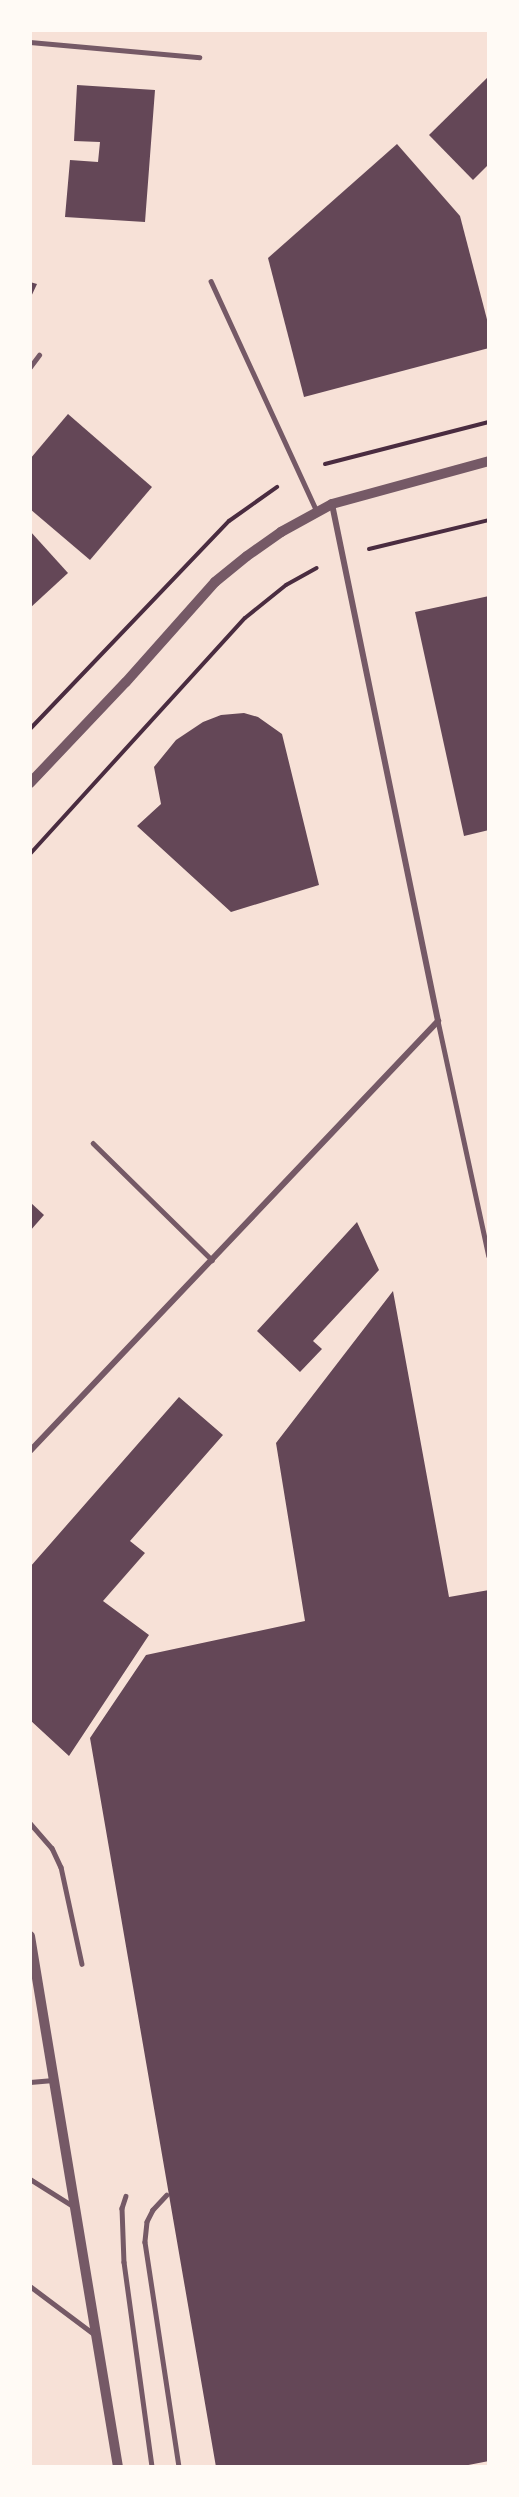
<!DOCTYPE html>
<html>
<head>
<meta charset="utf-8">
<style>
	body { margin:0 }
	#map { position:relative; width:519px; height:2497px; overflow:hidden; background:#f7e1d7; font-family:"Open Sans",sans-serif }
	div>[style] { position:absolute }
	.building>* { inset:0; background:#644757 }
	.path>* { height:4px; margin:-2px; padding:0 2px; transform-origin:2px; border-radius:2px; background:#4a2c40 }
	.service>* { height:4.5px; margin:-2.25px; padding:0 2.25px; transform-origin:2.25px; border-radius:2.25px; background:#755966 }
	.minor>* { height:6px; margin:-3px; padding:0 3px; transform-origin:3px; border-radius:3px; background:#755966 }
	.tertiary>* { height:10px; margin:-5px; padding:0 5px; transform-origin:5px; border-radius:5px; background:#755966 }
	span { translate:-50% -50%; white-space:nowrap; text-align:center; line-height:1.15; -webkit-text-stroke:6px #fffaf5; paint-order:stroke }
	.frame { position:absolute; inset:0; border:32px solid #fffaf5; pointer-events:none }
</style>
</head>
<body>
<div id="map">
	<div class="building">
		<div style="clip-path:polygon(489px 76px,489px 164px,473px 180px,429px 135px)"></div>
		<div style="clip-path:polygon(77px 85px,155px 90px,145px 222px,65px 217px,70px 160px,98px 162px,100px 142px,74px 141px)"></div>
		<div style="clip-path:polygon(397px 144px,460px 216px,489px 327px,489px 348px,304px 397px,268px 258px)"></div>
		<div style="clip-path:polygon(30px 282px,37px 284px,30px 299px)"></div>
		<div style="clip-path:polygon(68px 414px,152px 487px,90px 560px,30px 509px,30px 459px)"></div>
		<div style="clip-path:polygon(30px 531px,68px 573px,30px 608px)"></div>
		<div style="clip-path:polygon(489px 596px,489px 830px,464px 836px,415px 612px)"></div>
		<div style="clip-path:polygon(244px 713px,258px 717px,282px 734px,319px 885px,231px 912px,137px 826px,161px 804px,154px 767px,176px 740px,203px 722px,221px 715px)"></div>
		<div style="clip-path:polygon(30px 1202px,44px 1215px,30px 1231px)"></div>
		<div style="clip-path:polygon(357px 1222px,379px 1270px,313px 1341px,322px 1349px,300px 1372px,257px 1331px)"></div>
		<div style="clip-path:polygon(393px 1291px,449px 1597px,489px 1590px,489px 2461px,458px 2467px,216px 2467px,90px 1738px,146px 1655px,305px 1621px,276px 1443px)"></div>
		<div style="clip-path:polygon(179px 1397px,223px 1435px,130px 1541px,145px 1553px,103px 1601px,149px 1635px,69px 1756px,30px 1720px,30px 1567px)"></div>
	</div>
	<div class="path">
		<div style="left:325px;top:464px;width:169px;rotate:-14.4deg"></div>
		<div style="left:369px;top:549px;width:123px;rotate:-13.6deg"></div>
		<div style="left:30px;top:729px;width:288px;rotate:-46.3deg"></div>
		<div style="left:229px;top:521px;width:59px;rotate:-35.3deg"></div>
		<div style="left:30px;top:854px;width:319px;rotate:-47.7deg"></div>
		<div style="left:245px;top:618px;width:53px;rotate:-38.8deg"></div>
		<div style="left:286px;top:585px;width:35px;rotate:-29deg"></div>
	</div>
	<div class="service">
		<div style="left:30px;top:42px;width:170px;rotate:5.1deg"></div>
		<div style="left:211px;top:281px;width:253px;rotate:65.3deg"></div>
		<div style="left:30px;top:367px;width:15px;rotate:-53deg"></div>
		<div style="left:438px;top:1021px;width:240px;rotate:77.8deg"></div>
		<div style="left:93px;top:1143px;width:167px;rotate:44.5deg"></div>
		<div style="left:30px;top:1823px;width:33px;rotate:49deg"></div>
		<div style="left:52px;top:1848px;width:21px;rotate:65deg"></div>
		<div style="left:61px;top:1867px;width:99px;rotate:77.8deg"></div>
		<div style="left:30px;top:2082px;width:23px;rotate:-5deg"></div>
		<div style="left:30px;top:2179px;width:51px;rotate:32.1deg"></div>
		<div style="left:167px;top:2195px;width:21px;rotate:133deg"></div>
		<div style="left:153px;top:2210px;width:13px;rotate:117deg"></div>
		<div style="left:147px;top:2222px;width:20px;rotate:96deg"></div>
		<div style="left:145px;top:2242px;width:228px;rotate:81.4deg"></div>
		<div style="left:126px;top:2196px;width:13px;rotate:108deg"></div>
		<div style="left:122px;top:2208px;width:54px;rotate:87.9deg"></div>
		<div style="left:124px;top:2262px;width:207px;rotate:82.2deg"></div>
		<div style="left:30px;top:2286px;width:80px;rotate:36.9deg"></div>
	</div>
	<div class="minor">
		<div style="left:30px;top:1451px;width:593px;rotate:-46.5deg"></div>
		<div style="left:438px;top:1021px;width:528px;rotate:-101.59deg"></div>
	</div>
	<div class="tertiary">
		<div style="left:30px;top:783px;width:139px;rotate:-46.5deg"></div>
		<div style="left:126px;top:682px;width:134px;rotate:-48.3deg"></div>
		<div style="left:215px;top:582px;width:41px;rotate:-39.1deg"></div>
		<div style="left:247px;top:556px;width:42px;rotate:-35.2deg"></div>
		<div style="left:281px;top:532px;width:58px;rotate:-28.8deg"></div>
		<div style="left:332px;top:504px;width:163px;rotate:-15.3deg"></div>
		<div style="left:30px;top:1936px;width:538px;rotate:80.59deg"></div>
	</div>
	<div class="frame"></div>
</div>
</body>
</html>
